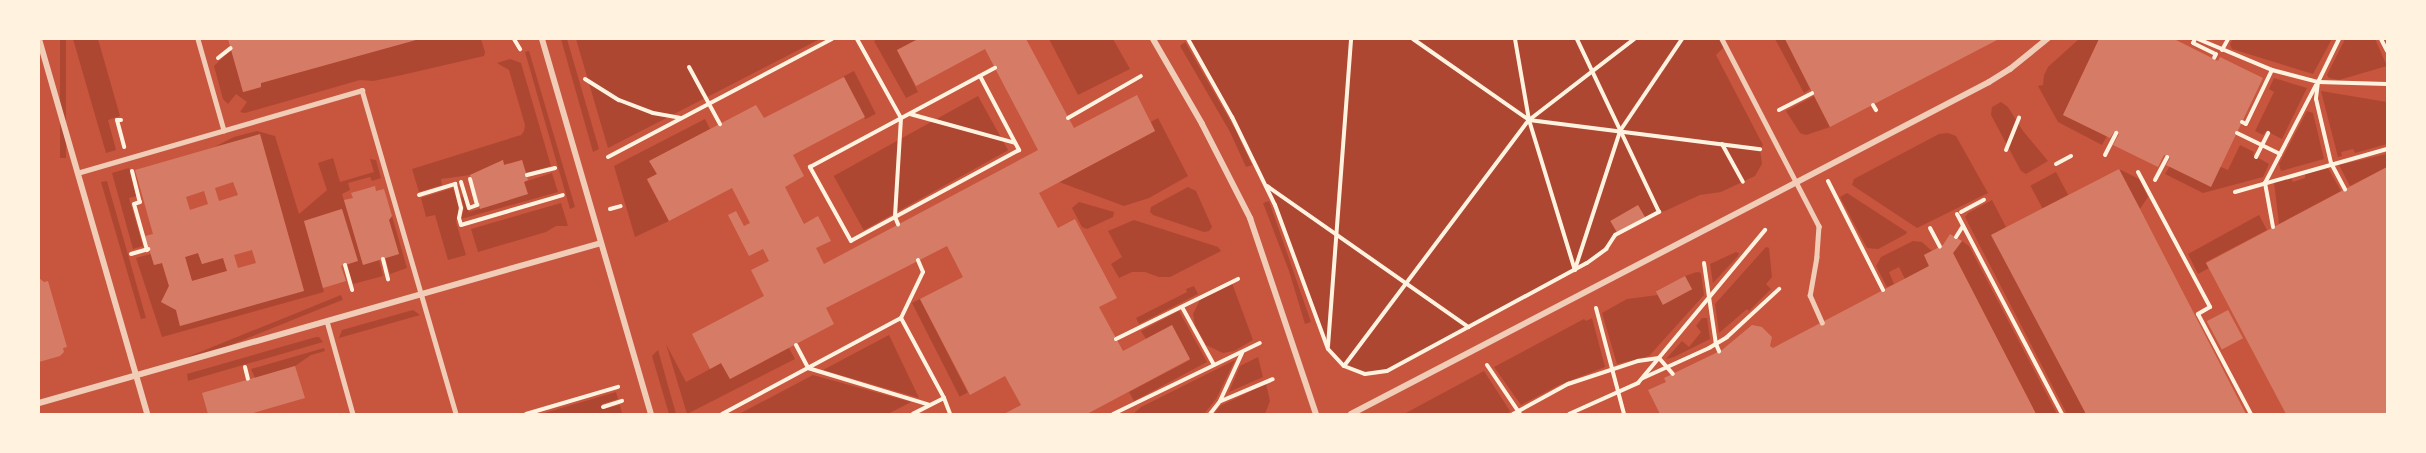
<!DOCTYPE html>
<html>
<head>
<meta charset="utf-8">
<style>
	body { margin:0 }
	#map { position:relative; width:2426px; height:453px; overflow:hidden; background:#c8553d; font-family:"Exo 2",sans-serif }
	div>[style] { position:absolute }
	.green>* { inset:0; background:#ae4732; transform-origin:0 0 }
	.building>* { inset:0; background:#d67c66; transform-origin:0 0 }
	.path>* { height:4px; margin:-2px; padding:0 2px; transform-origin:2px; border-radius:2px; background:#fff3e0 }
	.service>* { height:4.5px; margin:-2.25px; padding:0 2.25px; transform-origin:2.25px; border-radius:2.25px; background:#f1ccb7 }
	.minor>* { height:6px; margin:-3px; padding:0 3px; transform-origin:3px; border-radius:3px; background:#f1ccb7 }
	span { translate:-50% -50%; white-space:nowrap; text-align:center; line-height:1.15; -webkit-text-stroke:5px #fff3e0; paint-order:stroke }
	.frame { position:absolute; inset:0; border:40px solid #fff3e0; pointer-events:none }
</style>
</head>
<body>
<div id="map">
	<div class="green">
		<div style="left:60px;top:39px;width:6px;height:119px"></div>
		<div style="clip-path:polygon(73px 39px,98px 39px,120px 116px,108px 120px,116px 150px,106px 153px)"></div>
		<div style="clip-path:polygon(418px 39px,481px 39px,485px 52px,484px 56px,402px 75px,373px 81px,360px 80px,245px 113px,240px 112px,247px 102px,236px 94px,228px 104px,223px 99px,214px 66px,231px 50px,244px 92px,261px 87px,261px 83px)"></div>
		<div style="clip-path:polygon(561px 39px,567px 39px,599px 149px,593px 152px)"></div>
		<div style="clip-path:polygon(576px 39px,820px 39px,608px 148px)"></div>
		<div style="clip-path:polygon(878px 39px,918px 39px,897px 50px,918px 92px,906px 98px,874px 41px)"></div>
		<div style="clip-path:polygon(1049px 39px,1113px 39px,1130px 69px,1078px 95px)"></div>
		<div style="clip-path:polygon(1188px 39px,1722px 39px,1725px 46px,1716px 55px,1763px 145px,1760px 149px,1762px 164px,1755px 176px,1721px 192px,1700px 195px,1665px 211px,1659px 212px,1615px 235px,1606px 249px,1587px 263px,1387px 371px,1365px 374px,1344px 366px,1328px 349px,1275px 205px,1232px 117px)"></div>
		<div style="clip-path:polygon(1775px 39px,1785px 39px,1810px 89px,1804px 93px)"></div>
		<div style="clip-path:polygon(2079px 39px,2099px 39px,2063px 115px,2107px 136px,2102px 145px,2058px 122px,2038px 86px,2043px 85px,2044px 75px,2048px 67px)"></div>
		<div style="clip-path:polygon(2233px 39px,2332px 39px,2313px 74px,2232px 49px,2230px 44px)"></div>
		<div style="clip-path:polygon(2345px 39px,2375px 39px,2387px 66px,2339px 80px,2329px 78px,2327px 75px)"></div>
		<div style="clip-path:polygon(1185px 42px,1235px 129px,1252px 165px,1246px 167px,1230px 132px,1180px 46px)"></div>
		<div style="clip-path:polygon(529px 51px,575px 207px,570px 209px,525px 52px)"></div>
		<div style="clip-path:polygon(510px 59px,521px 63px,551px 166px,526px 173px,522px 160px,504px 165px,503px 160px,470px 175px,441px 179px,442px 185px,419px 192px,412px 169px,521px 135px,524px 131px,525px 125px,509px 70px,497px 63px)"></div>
		<div style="left:854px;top:71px;width:48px;height:12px;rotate:63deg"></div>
		<div style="clip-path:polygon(2274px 78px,2307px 88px,2282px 139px,2266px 131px,2263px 135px,2255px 131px,2274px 92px,2269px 89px)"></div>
		<div style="clip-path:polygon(2321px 91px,2387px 102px,2387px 144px,2355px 153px,2353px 149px,2341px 152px,2342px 156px,2338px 157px)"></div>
		<div style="left:978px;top:96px;width:62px;height:165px;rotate:61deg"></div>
		<div style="clip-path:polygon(1814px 96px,1830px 127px,1806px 135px,1800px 133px,1786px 111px)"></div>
		<div style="clip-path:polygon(2001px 102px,2008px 107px,2023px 131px,2048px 161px,2026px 174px,2021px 171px,1991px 115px,1992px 107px)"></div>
		<div style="clip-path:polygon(2307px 111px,2313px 113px,2324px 159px,2281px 171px,2279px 164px)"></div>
		<div style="clip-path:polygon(1158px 118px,1188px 176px,1149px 198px,1124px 206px,1059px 182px,1155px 131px,1151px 122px)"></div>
		<div style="clip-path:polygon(705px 119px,710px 129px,650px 161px,657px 174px,647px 180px,669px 221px,635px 237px,614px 166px)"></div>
		<div style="clip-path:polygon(257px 131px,275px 136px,299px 214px,327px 190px,318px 163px,333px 158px,340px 182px,374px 172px,370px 159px,376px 160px,381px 178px,372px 181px,370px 177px,348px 183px,350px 190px,342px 194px,363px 264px,379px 260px,383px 276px,353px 284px,347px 265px,357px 261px,341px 209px,304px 221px,324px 292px,162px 337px,136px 258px,143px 256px,151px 254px,154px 265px,162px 263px,169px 286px,162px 302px,176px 310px,180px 326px,304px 290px,260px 135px,214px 147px,234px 137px)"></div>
		<div style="clip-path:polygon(1948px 133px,1956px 136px,1988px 193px,1917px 228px,1852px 185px,1854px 179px,1939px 134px)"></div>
		<div style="clip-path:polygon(2240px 145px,2254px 152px,2253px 155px,2269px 164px,2263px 177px,2203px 193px,2165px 174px,2170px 166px,2221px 167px,2228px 170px)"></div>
		<div style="clip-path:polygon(2387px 154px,2387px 167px,2350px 186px,2339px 165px)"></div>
		<div style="clip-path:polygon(129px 168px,137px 196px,129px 198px,143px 246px,133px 249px,112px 173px)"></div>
		<div style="clip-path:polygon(2328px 168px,2341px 191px,2279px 224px,2274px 182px,2291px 178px,2293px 182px,2305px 178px,2305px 174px)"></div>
		<div style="clip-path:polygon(2119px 169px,2139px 179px,2148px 197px,2140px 209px)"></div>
		<div style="left:2056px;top:172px;width:26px;height:29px;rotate:62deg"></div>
		<div style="clip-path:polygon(552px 173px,558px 192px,461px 219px,464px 208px,461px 197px,463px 196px,469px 212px,527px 194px,524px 182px)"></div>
		<div style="clip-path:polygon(107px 181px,146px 318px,141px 319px,101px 182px)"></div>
		<div style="clip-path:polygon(1188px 187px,1196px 191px,1212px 227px,1209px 231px,1204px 232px,1153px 215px,1150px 212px,1151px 207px)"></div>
		<div style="clip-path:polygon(453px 188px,459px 207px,456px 222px,466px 255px,448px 260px,435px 215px,426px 217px,421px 198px)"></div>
		<div style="clip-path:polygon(1847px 193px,1907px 232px,1906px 234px,1878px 249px,1867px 248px,1840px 197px)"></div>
		<div style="clip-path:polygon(1992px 200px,2006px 227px,1992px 235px,2086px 414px,2067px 414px,1965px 217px,1968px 213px)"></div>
		<div style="clip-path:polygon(1269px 201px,1311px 322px,1305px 324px,1289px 271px,1263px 203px)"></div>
		<div style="clip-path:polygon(1079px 202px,1114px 212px,1113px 217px,1087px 229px,1082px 227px,1072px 208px)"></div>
		<div style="clip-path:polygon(561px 203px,568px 226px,556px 226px,546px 232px,478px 252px,471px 229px)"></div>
		<div style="clip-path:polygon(2259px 215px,2267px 230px,2206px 262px,2209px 268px,2198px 274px,2188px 254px)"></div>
		<div style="clip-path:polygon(392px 216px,407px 268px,390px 274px,385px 258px,399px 254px,389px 220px)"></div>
		<div style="clip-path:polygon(1134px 220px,1218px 247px,1221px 251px,1170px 277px,1159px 277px,1145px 272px,1132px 272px,1119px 278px,1111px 264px,1122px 257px,1108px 231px)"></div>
		<div style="clip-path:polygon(1913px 241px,1922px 242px,1932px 251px,1924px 255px,1929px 266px,1905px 279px,1899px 267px,1889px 272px,1894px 284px,1887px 287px,1876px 266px,1881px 257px)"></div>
		<div style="clip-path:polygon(1962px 241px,1969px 246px,2057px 414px,2036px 414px,1953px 253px)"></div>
		<div style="clip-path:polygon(1766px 247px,1769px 248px,1772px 277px,1766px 284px,1771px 289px,1749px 311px,1747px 309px,1719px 333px,1715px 304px)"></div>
		<div style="clip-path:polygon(1736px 252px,1739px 253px,1738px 256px,1713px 283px,1710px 264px)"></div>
		<div style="clip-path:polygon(198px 253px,202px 264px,223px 258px,227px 271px,192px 281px,185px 257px)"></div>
		<div style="clip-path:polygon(1697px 272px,1701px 273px,1704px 295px,1649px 356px,1617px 364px,1602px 313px,1627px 299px,1658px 295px,1663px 305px,1692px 289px,1685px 276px)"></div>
		<div style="clip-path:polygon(1232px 283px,1253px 340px,1234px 351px,1223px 353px,1206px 345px,1195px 325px,1193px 314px,1200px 300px)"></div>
		<div style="clip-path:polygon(1194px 286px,1198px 294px,1139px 324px,1136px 318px,1187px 292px,1186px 289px)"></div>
		<div style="left:341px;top:295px;width:5px;height:166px;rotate:68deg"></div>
		<div style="left:920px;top:299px;width:105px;height:9px;rotate:63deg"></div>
		<div style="clip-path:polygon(413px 310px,420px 315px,339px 338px,342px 330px)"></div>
		<div style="clip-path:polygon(1179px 311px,1207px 362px,1134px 401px,1129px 392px,1190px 360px,1172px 325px,1146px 339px,1141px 331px)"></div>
		<div style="clip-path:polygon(1592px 318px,1605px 367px,1559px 385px,1521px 405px,1494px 367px,1584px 319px,1586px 321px)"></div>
		<div style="clip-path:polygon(1702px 318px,1707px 318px,1710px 339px,1674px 357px,1666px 359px,1682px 341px,1689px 347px,1701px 332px,1696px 326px)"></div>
		<div style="clip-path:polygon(889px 335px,919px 398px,823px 370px)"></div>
		<div style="clip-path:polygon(316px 337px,319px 337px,323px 342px,188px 381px,187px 374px)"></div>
		<div style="clip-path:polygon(666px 344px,686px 382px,721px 363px,730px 379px,789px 348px,795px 359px,687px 414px)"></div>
		<div style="clip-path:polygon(324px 348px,325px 351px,311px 355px,295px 366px,255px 378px,251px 369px)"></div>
		<div style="clip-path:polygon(658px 350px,676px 414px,669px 414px,652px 356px)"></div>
		<div style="clip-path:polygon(1258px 357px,1263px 377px,1229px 392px,1240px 366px)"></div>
		<div style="clip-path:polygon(1235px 360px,1216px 399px,1204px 414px,1133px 414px,1141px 407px)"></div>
		<div style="clip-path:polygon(1484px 371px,1510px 411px,1507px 414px,1404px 414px)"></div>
		<div style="clip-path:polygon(813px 375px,911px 402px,888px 414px,739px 414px)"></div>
		<div style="clip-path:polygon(1266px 384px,1270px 401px,1265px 414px,1214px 414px,1220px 406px)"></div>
		<div style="clip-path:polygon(616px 392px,618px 399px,602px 404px,603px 409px,620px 405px,622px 414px,541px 414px)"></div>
	</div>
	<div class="building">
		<div style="clip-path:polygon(228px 39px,415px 39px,416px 40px,261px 83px,261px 87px,243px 92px)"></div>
		<div style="clip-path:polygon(918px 39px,1026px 39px,1074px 128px,1137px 95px,1155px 131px,1039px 193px,1058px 228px,1075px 219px,1117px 298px,1099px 307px,1123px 351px,1172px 325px,1190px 359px,1087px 414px,1004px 414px,1021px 405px,1005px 376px,970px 395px,920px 299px,963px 277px,947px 246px,826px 308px,834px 324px,730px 379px,721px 363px,710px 369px,692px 334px,764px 296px,751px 270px,769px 261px,763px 249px,749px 256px,728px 215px,736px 211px,744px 226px,750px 223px,732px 188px,669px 221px,647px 179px,657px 174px,649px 161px,756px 105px,764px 118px,844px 77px,865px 117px,793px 155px,804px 176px,785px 187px,804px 224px,818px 216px,831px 241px,816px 248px,824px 264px,1038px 150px,985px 49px,916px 86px,897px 50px)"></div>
		<div style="clip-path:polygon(1785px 39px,1999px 39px,1830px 127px)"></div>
		<div style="clip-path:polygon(2099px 39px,2174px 39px,2218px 61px,2220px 57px,2263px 78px,2211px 187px,2166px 165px,2170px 158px,2164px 155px,2158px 167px,2113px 145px,2119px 134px,2114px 132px,2110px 138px,2063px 115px)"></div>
		<div style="clip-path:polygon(evenodd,260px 134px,304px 291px,180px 326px,176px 310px,161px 302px,169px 286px,162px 263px,154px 265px,145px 236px,153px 234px,135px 170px,260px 134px,233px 182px,238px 195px,219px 201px,215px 188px,233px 182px,260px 134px,204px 191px,208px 204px,190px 210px,186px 197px,204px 191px,260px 134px,252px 250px,256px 263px,238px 268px,234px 255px,252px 250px,260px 134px,198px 253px,202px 264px,223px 258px,227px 271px,192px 281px,185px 257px,198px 253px)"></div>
		<div style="clip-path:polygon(503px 160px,504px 165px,522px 160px,528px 180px,524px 182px,528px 194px,480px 209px,470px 175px)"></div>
		<div style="clip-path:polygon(2387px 167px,2387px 414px,2286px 414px,2206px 263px)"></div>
		<div style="clip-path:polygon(2119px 169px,2140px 209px,2246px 414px,2086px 414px,1991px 235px)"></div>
		<div style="clip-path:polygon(375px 186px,376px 191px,384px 189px,392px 216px,389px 220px,399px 254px,363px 265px,344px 200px,353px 198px,351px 193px)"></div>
		<div style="left:1638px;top:205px;width:14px;height:32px;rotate:60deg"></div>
		<div style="clip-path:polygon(342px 209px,358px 261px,341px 266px,346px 281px,323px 288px,304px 221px)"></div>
		<div style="clip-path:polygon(1950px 234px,1962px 241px,1953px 253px,2036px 414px,1660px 414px,1648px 390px,1666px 382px,1664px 378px,1722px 350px,1752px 325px,1762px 327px,1772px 337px,1770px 346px,1773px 348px,1929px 266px,1924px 255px,1943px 245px)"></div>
		<div style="left:1685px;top:276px;width:15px;height:33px;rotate:62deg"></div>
		<div style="clip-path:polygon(39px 278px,44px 282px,48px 281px,67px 347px,63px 348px,64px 352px,60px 356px,39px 362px)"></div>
		<div style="left:2228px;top:310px;width:32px;height:24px;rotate:62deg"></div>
		<div style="clip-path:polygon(295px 366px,305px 398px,250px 414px,208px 414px,202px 393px)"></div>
	</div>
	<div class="path">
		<div style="left:514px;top:39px;width:12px;rotate:59deg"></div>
		<div style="left:857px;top:39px;width:90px;rotate:60.9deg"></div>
		<div style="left:901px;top:118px;width:99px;rotate:93.5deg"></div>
		<div style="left:895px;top:217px;width:8px;rotate:67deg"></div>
		<div style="left:1188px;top:39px;width:90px;rotate:60.6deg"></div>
		<div style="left:1232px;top:117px;width:98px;rotate:64deg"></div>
		<div style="left:1275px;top:205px;width:153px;rotate:69.8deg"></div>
		<div style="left:1328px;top:349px;width:23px;rotate:47deg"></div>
		<div style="left:1344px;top:366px;width:22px;rotate:21deg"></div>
		<div style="left:1365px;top:374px;width:22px;rotate:-8deg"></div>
		<div style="left:1387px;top:371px;width:227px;rotate:-28.4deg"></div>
		<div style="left:1587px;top:263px;width:24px;rotate:-36deg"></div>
		<div style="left:1606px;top:249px;width:17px;rotate:-57deg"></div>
		<div style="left:1615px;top:235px;width:50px;rotate:-27.6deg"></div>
		<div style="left:1659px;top:212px;width:191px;rotate:-115.4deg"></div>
		<div style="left:1413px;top:39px;width:141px;rotate:34.9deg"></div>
		<div style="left:1529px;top:120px;width:233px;rotate:7.2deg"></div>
		<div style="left:1515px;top:39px;width:82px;rotate:80.2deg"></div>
		<div style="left:1529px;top:120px;width:157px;rotate:73deg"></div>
		<div style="left:2195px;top:39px;width:4px;rotate:117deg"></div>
		<div style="left:2193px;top:43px;width:25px;rotate:26deg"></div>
		<div style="left:2216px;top:54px;width:4px;rotate:117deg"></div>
		<div style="left:2198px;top:39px;width:80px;rotate:22.7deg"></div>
		<div style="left:2272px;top:70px;width:48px;rotate:14.6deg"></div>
		<div style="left:2318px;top:82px;width:69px;rotate:1.7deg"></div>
		<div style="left:2339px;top:39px;width:48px;rotate:116deg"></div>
		<div style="left:2318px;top:82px;width:17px;rotate:97deg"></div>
		<div style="left:2316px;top:99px;width:66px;rotate:76.8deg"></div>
		<div style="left:2331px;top:163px;width:30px;rotate:62deg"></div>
		<div style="left:2381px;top:39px;width:13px;rotate:63deg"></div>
		<div style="left:2222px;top:50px;width:13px;rotate:-61deg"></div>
		<div style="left:218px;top:58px;width:16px;rotate:-38deg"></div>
		<div style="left:689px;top:67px;width:65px;rotate:61.5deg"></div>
		<div style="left:980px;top:76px;width:84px;rotate:62.2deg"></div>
		<div style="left:1019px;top:150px;width:191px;rotate:151.6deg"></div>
		<div style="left:851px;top:241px;width:85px;rotate:-119deg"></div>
		<div style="left:810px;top:167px;width:210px;rotate:-28.2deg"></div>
		<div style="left:585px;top:79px;width:40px;rotate:32deg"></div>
		<div style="left:619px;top:100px;width:36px;rotate:21deg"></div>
		<div style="left:653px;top:113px;width:28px;rotate:10deg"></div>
		<div style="left:1873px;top:105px;width:6px;rotate:59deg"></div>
		<div style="left:1779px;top:110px;width:37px;rotate:-27deg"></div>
		<div style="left:910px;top:114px;width:109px;rotate:15.4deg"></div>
		<div style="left:1068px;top:118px;width:84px;rotate:-29.9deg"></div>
		<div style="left:121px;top:120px;width:4px;rotate:180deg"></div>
		<div style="left:117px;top:120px;width:28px;rotate:75deg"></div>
		<div style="left:2242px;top:122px;width:4px;rotate:27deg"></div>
		<div style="left:2246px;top:124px;width:60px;rotate:-64.3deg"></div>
		<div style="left:2237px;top:133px;width:48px;rotate:26deg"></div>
		<div style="left:1722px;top:144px;width:43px;rotate:61.1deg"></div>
		<div style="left:2006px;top:150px;width:35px;rotate:-68deg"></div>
		<div style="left:2105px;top:155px;width:25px;rotate:-63deg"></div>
		<div style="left:608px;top:157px;width:253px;rotate:-27.8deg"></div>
		<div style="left:2256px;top:157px;width:27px;rotate:-63deg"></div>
		<div style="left:2056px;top:164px;width:17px;rotate:-28deg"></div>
		<div style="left:132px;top:171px;width:32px;rotate:76deg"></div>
		<div style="left:140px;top:202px;width:6px;rotate:162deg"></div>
		<div style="left:134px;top:204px;width:48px;rotate:74.2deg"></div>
		<div style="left:2138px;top:172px;width:153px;rotate:61.9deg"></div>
		<div style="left:2210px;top:307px;width:14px;rotate:150deg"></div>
		<div style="left:2198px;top:314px;width:113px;rotate:62.1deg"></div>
		<div style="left:527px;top:175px;width:29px;rotate:-14deg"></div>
		<div style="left:2155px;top:180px;width:26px;rotate:-62deg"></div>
		<div style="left:1828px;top:181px;width:122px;rotate:63.2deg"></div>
		<div style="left:461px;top:182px;width:27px;rotate:73deg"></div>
		<div style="left:469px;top:208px;width:9px;rotate:-21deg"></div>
		<div style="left:477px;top:205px;width:27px;rotate:-105deg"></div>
		<div style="left:1267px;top:186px;width:246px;rotate:35deg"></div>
		<div style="left:2235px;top:192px;width:158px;rotate:-15.8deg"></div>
		<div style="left:419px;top:195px;width:38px;rotate:-17deg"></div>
		<div style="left:455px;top:184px;width:25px;rotate:76deg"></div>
		<div style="left:461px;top:208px;width:10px;rotate:101deg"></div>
		<div style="left:459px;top:218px;width:7px;rotate:74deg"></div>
		<div style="left:461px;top:225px;width:106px;rotate:-16.4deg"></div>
		<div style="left:610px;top:209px;width:11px;rotate:-15deg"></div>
		<div style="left:1961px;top:212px;width:26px;rotate:-28deg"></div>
		<div style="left:1957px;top:214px;width:226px;rotate:62.3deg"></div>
		<div style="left:2273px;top:227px;width:45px;rotate:-100.3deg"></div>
		<div style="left:2265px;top:183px;width:110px;rotate:-62.5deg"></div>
		<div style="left:1930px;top:228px;width:21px;rotate:62deg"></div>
		<div style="left:1956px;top:237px;width:13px;rotate:-58deg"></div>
		<div style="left:131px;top:254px;width:18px;rotate:-16deg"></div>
		<div style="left:383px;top:259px;width:21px;rotate:76deg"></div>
		<div style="left:1704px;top:263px;width:82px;rotate:81.6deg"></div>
		<div style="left:1716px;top:344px;width:8px;rotate:67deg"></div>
		<div style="left:345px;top:265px;width:26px;rotate:74deg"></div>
		<div style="left:1575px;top:269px;width:145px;rotate:-71.9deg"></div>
		<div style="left:1620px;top:131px;width:111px;rotate:-56deg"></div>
		<div style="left:1182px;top:307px;width:66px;rotate:61.1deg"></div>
		<div style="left:1596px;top:308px;width:110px;rotate:75.2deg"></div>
		<div style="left:901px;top:318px;width:51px;rotate:-64.4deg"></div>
		<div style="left:923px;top:272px;width:13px;rotate:-113deg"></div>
		<div style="left:1116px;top:339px;width:136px;rotate:-26.2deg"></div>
		<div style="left:796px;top:345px;width:26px;rotate:62deg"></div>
		<div style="left:808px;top:368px;width:127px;rotate:16.9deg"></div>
		<div style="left:1328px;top:346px;width:308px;rotate:-85.7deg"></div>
		<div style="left:1487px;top:365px;width:59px;rotate:56deg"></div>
		<div style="left:1344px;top:366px;width:308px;rotate:-53.1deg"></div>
		<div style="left:1529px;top:120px;width:133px;rotate:-37.6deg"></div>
		<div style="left:245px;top:367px;width:12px;rotate:76deg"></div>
		<div style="left:1643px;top:378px;width:72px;rotate:-24.4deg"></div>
		<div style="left:1709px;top:348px;width:21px;rotate:-31deg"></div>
		<div style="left:1727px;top:337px;width:71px;rotate:-42.7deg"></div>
		<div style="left:944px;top:398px;width:17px;rotate:69deg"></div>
		<div style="left:1221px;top:401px;width:56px;rotate:-22.9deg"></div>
		<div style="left:603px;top:407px;width:20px;rotate:-18deg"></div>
		<div style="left:526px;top:414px;width:96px;rotate:-16.4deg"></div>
		<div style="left:722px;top:414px;width:203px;rotate:-28.2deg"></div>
		<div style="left:901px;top:318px;width:91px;rotate:61.7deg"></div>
		<div style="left:944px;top:398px;width:35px;rotate:153deg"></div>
		<div style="left:1113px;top:414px;width:163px;rotate:-25.8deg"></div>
		<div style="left:1210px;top:414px;width:16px;rotate:-52deg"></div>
		<div style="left:1220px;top:401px;width:53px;rotate:-65.4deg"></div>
		<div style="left:1513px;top:414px;width:63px;rotate:-28.6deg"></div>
		<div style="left:1568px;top:384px;width:74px;rotate:-18.2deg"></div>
		<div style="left:1638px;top:361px;width:21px;rotate:-8deg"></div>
		<div style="left:1659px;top:358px;width:21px;rotate:49deg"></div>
		<div style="left:1569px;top:414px;width:76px;rotate:-24.2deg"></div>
		<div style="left:1638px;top:383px;width:199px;rotate:-50.3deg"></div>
	</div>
	<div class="service">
		<div style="left:198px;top:39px;width:95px;rotate:74.1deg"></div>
		<div style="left:1722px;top:39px;width:211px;rotate:62.6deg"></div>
		<div style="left:1819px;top:226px;width:31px;rotate:94deg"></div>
		<div style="left:1817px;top:257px;width:39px;rotate:100deg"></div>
		<div style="left:1810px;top:295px;width:30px;rotate:66deg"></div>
		<div style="left:77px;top:173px;width:297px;rotate:-16.2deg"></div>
		<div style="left:362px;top:90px;width:337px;rotate:73.8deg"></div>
		<div style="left:327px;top:321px;width:97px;rotate:74.4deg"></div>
	</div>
	<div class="minor">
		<div style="left:39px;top:39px;width:390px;rotate:73.9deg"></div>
		<div style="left:542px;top:39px;width:391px;rotate:73.8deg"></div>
		<div style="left:1153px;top:39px;width:98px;rotate:60deg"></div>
		<div style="left:1202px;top:124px;width:106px;rotate:62.9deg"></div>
		<div style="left:1250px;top:218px;width:207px;rotate:71.4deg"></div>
		<div style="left:39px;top:403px;width:584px;rotate:-15.89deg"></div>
		<div style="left:1351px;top:414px;width:719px;rotate:-27.49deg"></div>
		<div style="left:1989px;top:82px;width:25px;rotate:-32deg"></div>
		<div style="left:2010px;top:69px;width:48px;rotate:-39deg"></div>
	</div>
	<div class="frame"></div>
</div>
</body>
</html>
